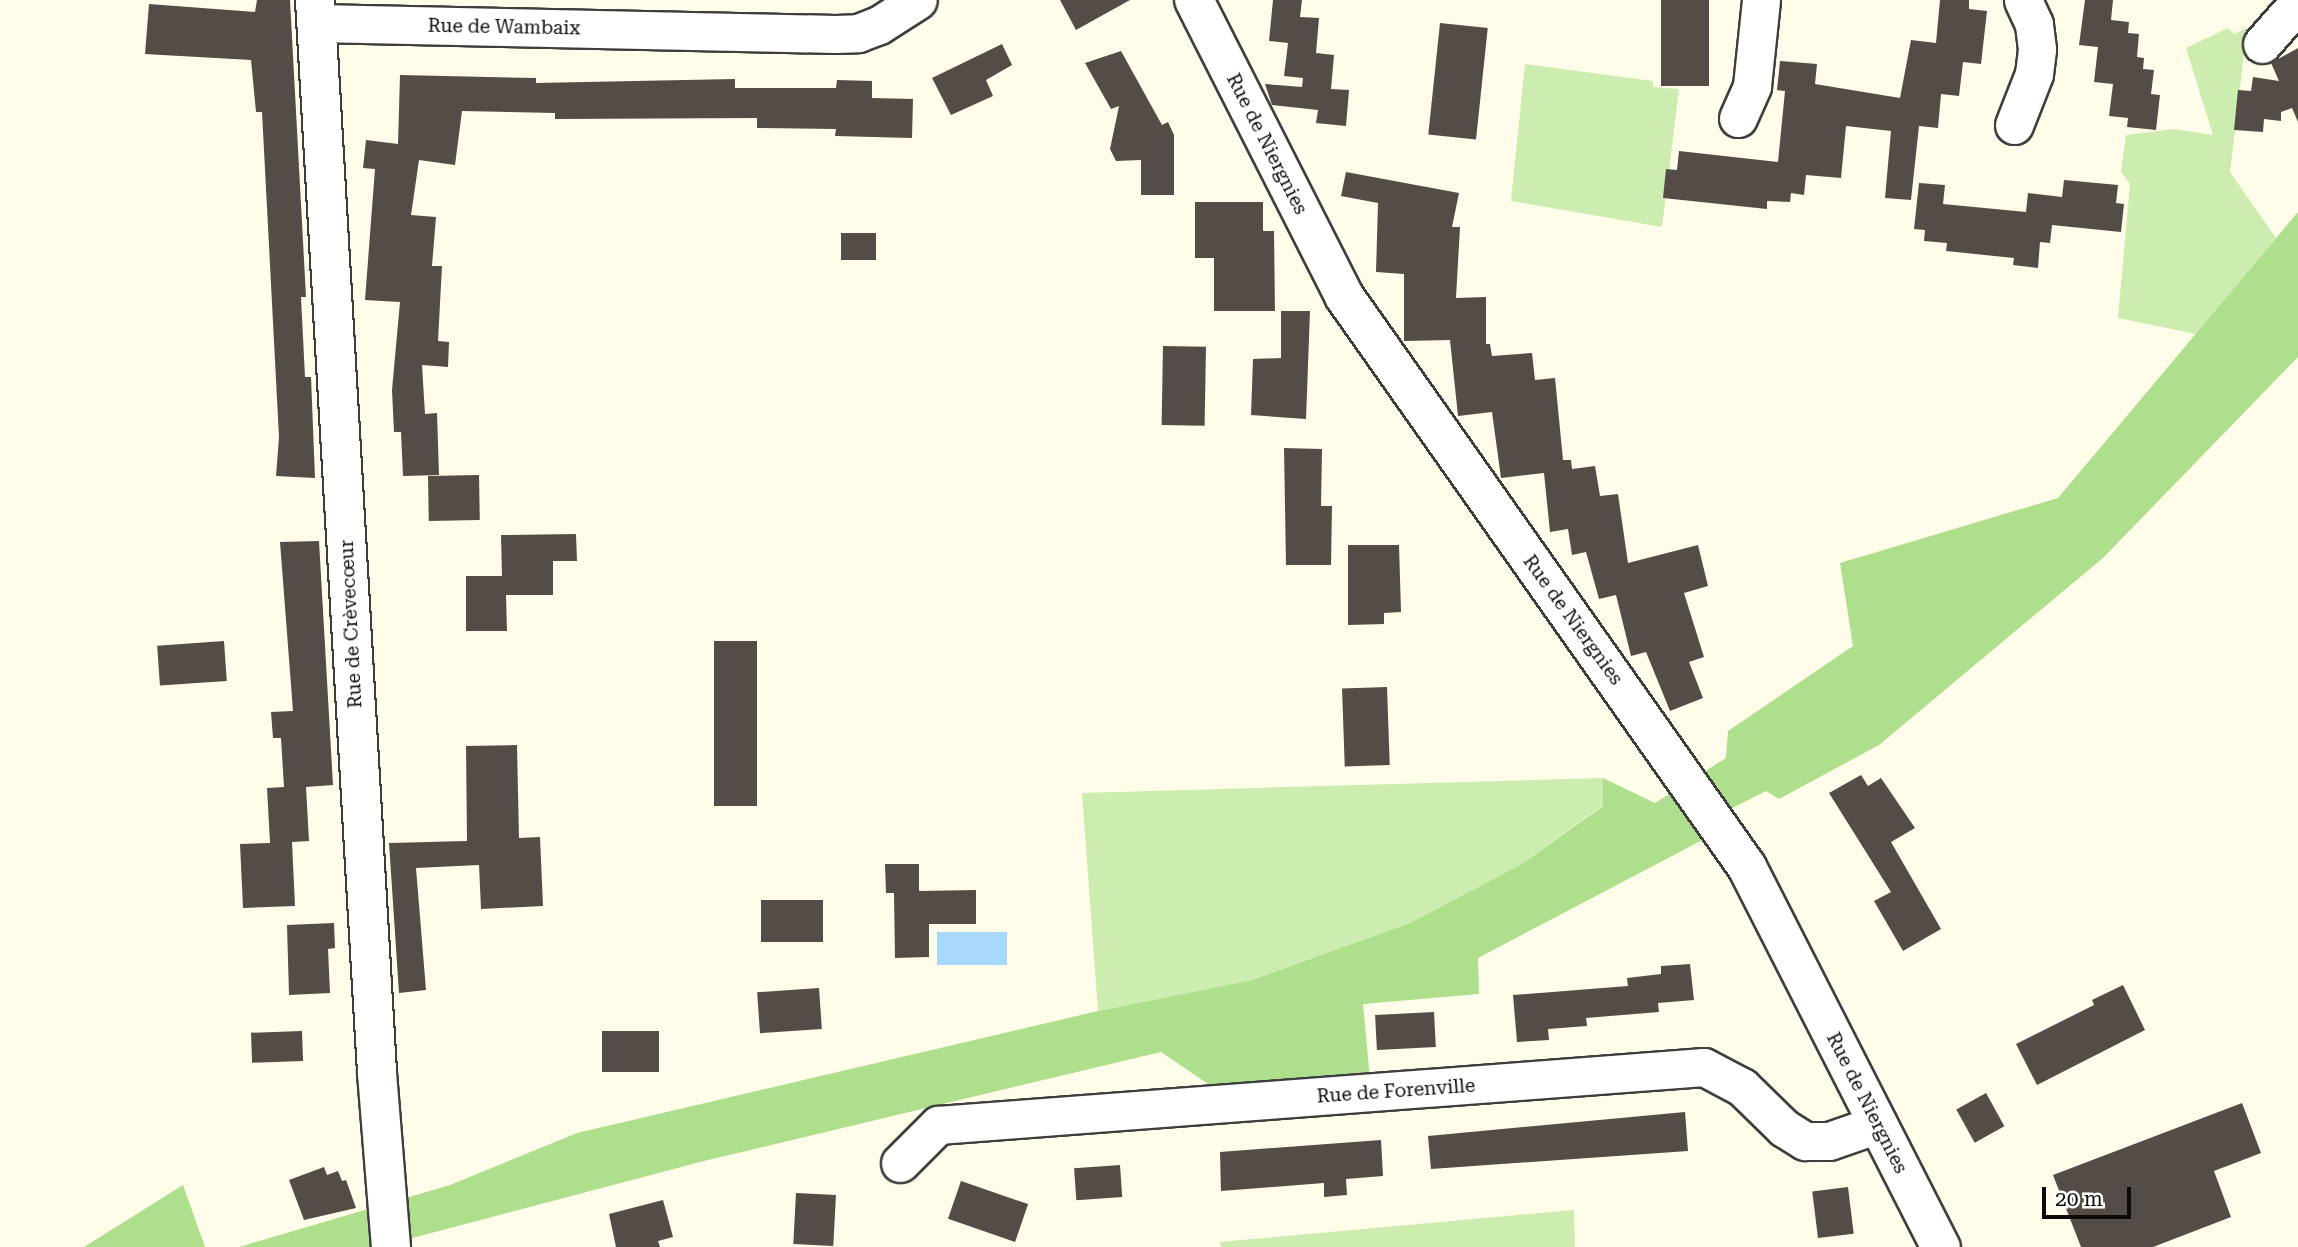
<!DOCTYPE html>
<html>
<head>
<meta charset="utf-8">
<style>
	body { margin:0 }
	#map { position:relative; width:2298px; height:1247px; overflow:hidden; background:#fffce9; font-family:"Roboto Serif",serif }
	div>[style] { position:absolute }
	.green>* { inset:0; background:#ccedaf }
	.forest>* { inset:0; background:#aedf8d }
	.water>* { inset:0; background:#a7d9fc; transform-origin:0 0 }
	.building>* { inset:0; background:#544c46; transform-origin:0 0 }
	.roads { filter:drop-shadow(2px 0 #3e3e3e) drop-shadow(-2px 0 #3e3e3e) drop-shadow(0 2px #3e3e3e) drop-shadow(0 -2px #3e3e3e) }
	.minor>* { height:37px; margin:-18.5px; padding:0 18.5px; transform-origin:18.5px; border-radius:18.5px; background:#fff }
	.tertiary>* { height:38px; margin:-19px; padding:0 19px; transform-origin:19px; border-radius:19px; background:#fff }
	span { translate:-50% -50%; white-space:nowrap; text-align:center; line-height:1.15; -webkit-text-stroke:7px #fff; paint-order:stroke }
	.street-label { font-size:19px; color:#0b0b0b }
	.scale { position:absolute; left:2042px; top:1187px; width:89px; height:32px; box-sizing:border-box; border:4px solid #0b0b0b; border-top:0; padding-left:9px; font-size:21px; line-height:24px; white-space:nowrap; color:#0b0b0b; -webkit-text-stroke:5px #fff; paint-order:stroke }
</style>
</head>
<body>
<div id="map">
	<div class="green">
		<div style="clip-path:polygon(2228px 28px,2234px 34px,2247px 28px,2230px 172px,2276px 238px,2196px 334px,2118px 318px,2130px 184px,2121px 172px,2126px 135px,2174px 129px,2213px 135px,2186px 48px)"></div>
		<div style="clip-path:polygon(1525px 64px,1653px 81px,1653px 87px,1679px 89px,1662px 227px,1511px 201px)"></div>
		<div style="clip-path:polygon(1603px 778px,1603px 805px,1520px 865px,1410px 923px,1252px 980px,1098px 1011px,1082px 793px)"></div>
		<div style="clip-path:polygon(1574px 1210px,1575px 1247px,1221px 1247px,1220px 1242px)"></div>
	</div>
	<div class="forest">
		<div style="clip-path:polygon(2298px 212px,2298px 357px,2103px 558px,1879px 745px,1779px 799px,1766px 791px,1699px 825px,1712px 835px,1478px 958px,1479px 994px,1363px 1004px,1370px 1079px,1217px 1090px,1161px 1052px,704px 1161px,378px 1247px,239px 1247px,450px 1185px,577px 1133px,1098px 1011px,1252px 980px,1410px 923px,1520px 865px,1603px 806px,1603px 778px,1655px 803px,1726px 758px,1728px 731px,1853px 646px,1840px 563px,2058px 498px)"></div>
		<div style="clip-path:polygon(183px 1185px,205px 1247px,84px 1247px)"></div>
	</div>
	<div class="water">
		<div style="left:937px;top:932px;width:70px;height:33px"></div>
	</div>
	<div class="building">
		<div style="clip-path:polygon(257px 0,290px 0,306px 297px,301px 297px,305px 377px,311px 377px,315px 478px,276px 476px,279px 437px,262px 112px,256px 112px,251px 60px,145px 54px,149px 4px,255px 12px)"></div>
		<div style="clip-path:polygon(1060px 0,1130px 0,1076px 30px)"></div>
		<div style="clip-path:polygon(1273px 0,1302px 0,1300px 17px,1319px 18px,1316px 53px,1334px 55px,1331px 89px,1349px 90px,1346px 126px,1316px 123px,1318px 110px,1272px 105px,1265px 84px,1302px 87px,1303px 78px,1284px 76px,1288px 43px,1269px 41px)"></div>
		<div style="left:1661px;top:0;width:48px;height:86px"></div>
		<div style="clip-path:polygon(1940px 0,1969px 0,1969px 9px,1987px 11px,1981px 64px,1963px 62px,1959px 96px,1941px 94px,1938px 128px,1919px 126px,1911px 200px,1885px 198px,1891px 131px,1846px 126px,1841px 178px,1806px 175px,1804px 195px,1791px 193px,1790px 202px,1767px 201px,1767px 209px,1663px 198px,1666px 169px,1677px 170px,1679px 151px,1778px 162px,1785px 91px,1777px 90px,1780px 61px,1817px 64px,1815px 84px,1900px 98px,1911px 40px,1936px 43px)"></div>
		<div style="clip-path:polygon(2085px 0,2113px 0,2111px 20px,2129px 22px,2128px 33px,2139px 34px,2137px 57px,2144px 58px,2143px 69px,2154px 70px,2151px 94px,2160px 95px,2156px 130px,2127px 127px,2128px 118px,2109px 116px,2113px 84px,2094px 82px,2098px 47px,2079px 45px)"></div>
		<div style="left:1440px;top:23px;width:48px;height:112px;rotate:6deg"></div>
		<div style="clip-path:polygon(1002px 44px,1012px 65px,986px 80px,993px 96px,951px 115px,932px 78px)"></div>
		<div style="clip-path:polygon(2298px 48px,2298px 122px,2292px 108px,2281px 112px,2281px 121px,2264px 119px,2263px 132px,2234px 130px,2238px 90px,2251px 91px,2253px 77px,2279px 81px,2271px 63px)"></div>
		<div style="clip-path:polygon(1121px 51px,1162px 125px,1168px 122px,1174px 135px,1174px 195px,1141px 195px,1141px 160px,1116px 161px,1110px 149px,1119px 106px,1111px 109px,1085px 63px)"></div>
		<div style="clip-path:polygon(400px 75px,536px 78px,536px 83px,735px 79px,735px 88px,836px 88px,837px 80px,872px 81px,872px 98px,913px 99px,912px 138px,835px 136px,836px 129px,757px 128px,757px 118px,555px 119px,555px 113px,462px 111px,455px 165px,419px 160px,411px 215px,436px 217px,432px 266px,442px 266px,438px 341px,449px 342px,448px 367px,422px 365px,425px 414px,437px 413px,439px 475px,403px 476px,401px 432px,394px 432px,392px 390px,400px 302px,365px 300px,375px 169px,363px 168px,366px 140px,398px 144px)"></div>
		<div style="clip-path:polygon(1346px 172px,1459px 193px,1452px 227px,1460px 227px,1456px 298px,1486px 297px,1486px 344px,1490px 344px,1492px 356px,1532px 353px,1535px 380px,1555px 378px,1563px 460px,1571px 460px,1572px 469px,1595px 466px,1600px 496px,1618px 494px,1628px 563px,1698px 545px,1708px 586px,1684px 593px,1704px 657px,1689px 662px,1703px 698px,1670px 711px,1646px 652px,1631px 656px,1616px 595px,1599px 599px,1586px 552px,1572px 555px,1568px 529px,1550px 532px,1544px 473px,1501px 478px,1492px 412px,1458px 416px,1450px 340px,1404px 341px,1404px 274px,1376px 272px,1378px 203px,1341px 196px)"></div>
		<div style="clip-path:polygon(2064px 180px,2118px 185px,2116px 203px,2124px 204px,2121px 232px,2052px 225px,2050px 243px,2040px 242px,2038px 268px,2013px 265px,2014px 258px,1946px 251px,1947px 243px,1924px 241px,1925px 230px,1914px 229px,1919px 183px,1945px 185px,1943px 204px,2026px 212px,2028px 193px,2062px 197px)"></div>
		<div style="clip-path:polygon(1195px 202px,1263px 202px,1263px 231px,1274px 231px,1275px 311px,1214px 311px,1214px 258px,1195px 258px)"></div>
		<div style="left:841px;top:233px;width:35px;height:27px"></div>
		<div style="clip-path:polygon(1281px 311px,1310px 311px,1306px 419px,1251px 415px,1253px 359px,1281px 358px)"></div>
		<div style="left:1163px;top:346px;width:43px;height:79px;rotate:1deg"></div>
		<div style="clip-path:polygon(1284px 448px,1322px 449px,1321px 506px,1332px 506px,1331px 565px,1286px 565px)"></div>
		<div style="left:479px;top:475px;width:45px;height:51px;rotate:89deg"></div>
		<div style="clip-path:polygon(576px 534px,577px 561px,553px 561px,553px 595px,506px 595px,507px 631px,466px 631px,466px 576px,502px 576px,501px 535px)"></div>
		<div style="clip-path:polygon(319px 541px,333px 785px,306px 787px,309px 841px,292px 842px,295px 906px,243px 908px,240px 844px,270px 843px,267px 788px,284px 787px,281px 738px,273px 738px,271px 712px,293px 711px,280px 542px)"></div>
		<div style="clip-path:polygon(1348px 545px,1399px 545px,1401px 612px,1384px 613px,1384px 624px,1348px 625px)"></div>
		<div style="left:224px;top:641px;width:40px;height:67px;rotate:86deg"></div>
		<div style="left:714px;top:641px;width:43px;height:165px"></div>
		<div style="left:1387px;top:687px;width:78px;height:45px;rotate:88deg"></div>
		<div style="clip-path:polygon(517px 745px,519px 838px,540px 837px,543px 906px,481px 909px,479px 865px,416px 868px,426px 990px,399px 993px,389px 843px,467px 841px,466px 746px)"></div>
		<div style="clip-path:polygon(1861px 775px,1868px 786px,1881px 778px,1915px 828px,1891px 842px,1941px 929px,1903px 951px,1874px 901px,1891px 892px,1829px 793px)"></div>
		<div style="clip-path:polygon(885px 864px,919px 864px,919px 891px,976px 890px,976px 924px,929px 924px,929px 957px,895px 958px,894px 893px,886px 893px)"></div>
		<div style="left:761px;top:900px;width:62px;height:42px"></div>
		<div style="clip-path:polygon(334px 923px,335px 948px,328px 949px,330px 993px,289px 995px,287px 925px)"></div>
		<div style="clip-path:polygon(1690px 964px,1694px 1000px,1658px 1003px,1659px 1012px,1586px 1018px,1587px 1026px,1548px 1029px,1549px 1040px,1517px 1042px,1513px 995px,1628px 986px,1627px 978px,1661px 974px,1661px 966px)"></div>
		<div style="clip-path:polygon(2123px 985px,2145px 1030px,2037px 1085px,2016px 1044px,2094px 1005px,2092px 1000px)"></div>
		<div style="left:819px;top:988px;width:41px;height:62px;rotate:86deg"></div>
		<div style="left:1434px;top:1012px;width:35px;height:59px;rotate:87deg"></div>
		<div style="left:302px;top:1031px;width:30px;height:51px;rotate:88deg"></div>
		<div style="left:602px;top:1031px;width:57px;height:41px"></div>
		<div style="left:1986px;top:1093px;width:38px;height:34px;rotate:61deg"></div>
		<div style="clip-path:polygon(2242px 1103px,2261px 1153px,2214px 1171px,2231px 1217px,2153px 1247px,2081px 1247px,2053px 1175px)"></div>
		<div style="clip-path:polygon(1685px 1112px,1688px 1151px,1431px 1169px,1428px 1136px)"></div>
		<div style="clip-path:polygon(1381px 1140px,1383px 1176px,1346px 1179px,1347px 1195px,1324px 1197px,1324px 1183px,1221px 1191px,1220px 1152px)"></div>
		<div style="left:1120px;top:1165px;width:32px;height:46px;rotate:86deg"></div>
		<div style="clip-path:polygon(324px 1167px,327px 1175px,338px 1171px,342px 1181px,346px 1180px,356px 1208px,304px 1220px,289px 1180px)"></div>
		<div style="left:961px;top:1181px;width:71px;height:40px;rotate:19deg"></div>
		<div style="left:1848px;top:1187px;width:47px;height:36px;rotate:83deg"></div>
		<div style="left:796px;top:1193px;width:40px;height:51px;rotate:3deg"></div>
		<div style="clip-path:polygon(663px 1200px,673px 1237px,658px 1241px,660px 1247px,616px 1247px,609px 1214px)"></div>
	</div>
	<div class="roads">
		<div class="minor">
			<div style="left:316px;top:23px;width:519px;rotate:1.21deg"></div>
			<div style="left:835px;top:34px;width:23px;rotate:-2deg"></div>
			<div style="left:858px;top:33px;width:22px;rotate:-21deg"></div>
			<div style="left:879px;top:25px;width:46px;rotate:-32.7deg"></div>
			<div style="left:2262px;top:44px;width:55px;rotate:-48.7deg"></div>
			<div style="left:1738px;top:118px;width:35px;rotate:-66deg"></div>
			<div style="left:1752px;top:86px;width:86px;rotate:-84deg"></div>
			<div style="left:2014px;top:125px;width:55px;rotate:-68.6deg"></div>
			<div style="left:2034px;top:74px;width:25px;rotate:-83deg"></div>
			<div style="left:2037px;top:49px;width:25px;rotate:-97deg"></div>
			<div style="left:2034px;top:24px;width:26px;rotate:-115deg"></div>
			<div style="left:900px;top:1163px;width:54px;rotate:-45deg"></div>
			<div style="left:938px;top:1125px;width:768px;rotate:-4.33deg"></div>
			<div style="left:1704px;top:1067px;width:43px;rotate:27.8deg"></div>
			<div style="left:1742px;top:1087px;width:59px;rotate:44.3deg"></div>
			<div style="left:1784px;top:1128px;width:25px;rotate:32deg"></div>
			<div style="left:1805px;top:1141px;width:24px"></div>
			<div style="left:1829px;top:1141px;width:52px;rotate:-19.1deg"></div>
		</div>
		<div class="tertiary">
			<div style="left:315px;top:0;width:1075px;rotate:86.69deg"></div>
			<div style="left:377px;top:1073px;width:175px;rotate:85.4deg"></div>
			<div style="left:1194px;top:0;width:332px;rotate:63.1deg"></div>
			<div style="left:1344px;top:296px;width:699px;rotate:54.79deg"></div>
			<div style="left:1747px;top:867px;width:427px;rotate:63deg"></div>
		</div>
	</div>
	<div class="street-label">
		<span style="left:504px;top:27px;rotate:1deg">Rue de Wambaix</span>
		<span style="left:1267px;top:144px;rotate:63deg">Rue de Niergnies</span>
		<span style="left:1573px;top:620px;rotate:54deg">Rue de Niergnies</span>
		<span style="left:351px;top:624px;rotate:-93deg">Rue de Crèvecœur</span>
		<span style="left:1396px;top:1091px;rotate:-4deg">Rue de Forenville</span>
		<span style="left:1867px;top:1103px;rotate:63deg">Rue de Niergnies</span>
	</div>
	<div class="scale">20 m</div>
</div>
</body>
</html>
